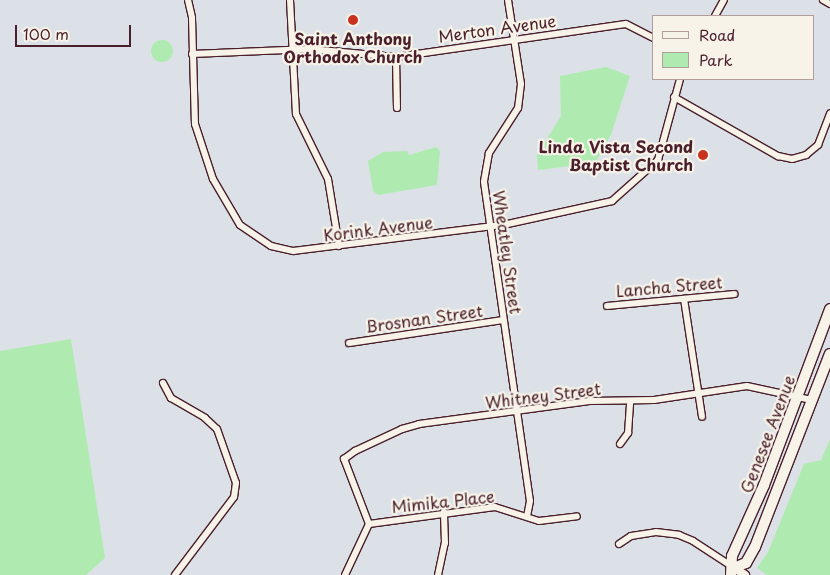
<!DOCTYPE html>
<html>
<head>
<meta charset="utf-8">
<style>
	body { margin:0 }
	#map { position:relative; width:830px; height:575px; overflow:hidden; background:#dce1e7; font-family:"Playpen Sans",sans-serif }
	div>[style] { position:absolute }
	.green>* { inset:0; background:#afebb1 }
	.round { border-radius:50% }
	.roads { filter:drop-shadow(1px 0 #4a1f2b) drop-shadow(-1px 0 #4a1f2b) drop-shadow(0 1px #4a1f2b) drop-shadow(0 -1px #4a1f2b) }
	.minor>* { height:6px; margin:-3px; padding:0 3px; transform-origin:3px; border-radius:3px; background:#f7f3e8 }
	.tertiary>* { height:8px; margin:-4px; padding:0 4px; transform-origin:4px; border-radius:4px; background:#f7f3e8 }
	.primary>* { height:10px; margin:-5px; padding:0 5px; transform-origin:5px; border-radius:5px; background:#f7f3e8 }
	.dots>* { width:14px; height:14px; translate:-50% -50%; box-sizing:border-box; border:2px solid #f7f3e8; border-radius:50% }
	span { translate:-50% -50%; white-space:nowrap; text-align:center; line-height:1.15; -webkit-text-stroke:4.5px #f7f3e8; paint-order:stroke }
	.street-label { font-size:16px; color:#4a1f2b }
	.poi-label { font-size:16px; color:#4a1f2b; font-weight:700 }
	.right { translate:-100% -50%; text-align:right }
	.legend { position:absolute; left:652px; top:15px; width:162px; height:65px; box-sizing:border-box; background:#f7f3e8; border:1px solid #b29e9c; margin:0; padding:6px 9px; list-style:none; font-size:15px; color:#4a1f2b }
	.legend li { display:flex; align-items:center; gap:10px; height:25px }
	.legend b { width:25px; border:1px solid #b29e9c }
	.scale { position:absolute; left:15px; top:25px; width:116px; height:22px; box-sizing:border-box; border:2px solid #4a1f2b; border-top:0; padding-left:6px; font-size:15px; line-height:18px; white-space:nowrap; color:#4a1f2b; -webkit-text-stroke:4px #f7f3e8; paint-order:stroke }
</style>
</head>
<body>
<div id="map">
	<div class="green">
		<div class="round" style="left:151px;top:40px;width:22px;height:22px"></div>
		<div style="clip-path:polygon(606px 67px,630px 76px,611px 135px,595px 163px,538px 170px,537px 155px,561px 116px,560px 76px)"></div>
		<div style="clip-path:polygon(436px 147px,440px 151px,437px 185px,378px 195px,373px 191px,368px 161px,383px 152px,407px 151px,409px 155px)"></div>
		<div style="clip-path:polygon(71px 339px,105px 558px,86px 575px,0 575px,0 351px)"></div>
		<div style="clip-path:polygon(830px 439px,830px 575px,767px 575px,757px 568px,768px 552px,804px 464px,821px 460px)"></div>
	</div>
	<div class="roads">
		<div class="minor">
			<div style="left:188px;top:0;width:18px;rotate:77deg"></div>
			<div style="left:192px;top:18px;width:106px;rotate:88.4deg"></div>
			<div style="left:195px;top:124px;width:58px;rotate:71.9deg"></div>
			<div style="left:213px;top:179px;width:53px;rotate:59.6deg"></div>
			<div style="left:240px;top:225px;width:37px;rotate:34deg"></div>
			<div style="left:271px;top:246px;width:23px;rotate:13deg"></div>
			<div style="left:293px;top:251px;width:212px;rotate:-7.1deg"></div>
			<div style="left:503px;top:225px;width:112px;rotate:-12.4deg"></div>
			<div style="left:612px;top:201px;width:62px;rotate:-41.7deg"></div>
			<div style="left:658px;top:160px;width:84px;rotate:-74.8deg"></div>
			<div style="left:290px;top:0;width:114px;rotate:87deg"></div>
			<div style="left:296px;top:114px;width:72px;rotate:63.8deg"></div>
			<div style="left:328px;top:179px;width:68px;rotate:80.7deg"></div>
			<div style="left:508px;top:0;width:85px;rotate:81.2deg"></div>
			<div style="left:521px;top:84px;width:24px;rotate:97deg"></div>
			<div style="left:518px;top:108px;width:54px;rotate:122.8deg"></div>
			<div style="left:489px;top:153px;width:29px;rotate:100deg"></div>
			<div style="left:484px;top:182px;width:322px;rotate:81.8deg"></div>
			<div style="left:530px;top:501px;width:15px;rotate:101deg"></div>
			<div style="left:823px;top:0;width:8px;rotate:30deg"></div>
			<div style="left:715px;top:16px;width:18px;rotate:-61deg"></div>
			<div style="left:192px;top:54px;width:118px;rotate:-2.4deg"></div>
			<div style="left:310px;top:49px;width:86px;rotate:5.3deg"></div>
			<div style="left:396px;top:57px;width:232px;rotate:-8.2deg"></div>
			<div style="left:626px;top:24px;width:31px;rotate:27deg"></div>
			<div style="left:396px;top:57px;width:51px;rotate:88.9deg"></div>
			<div style="left:674px;top:97px;width:120px;rotate:29.6deg"></div>
			<div style="left:778px;top:156px;width:14px;rotate:12deg"></div>
			<div style="left:792px;top:159px;width:15px;rotate:-16deg"></div>
			<div style="left:806px;top:155px;width:16px;rotate:-40deg"></div>
			<div style="left:818px;top:145px;width:34px;rotate:-69deg"></div>
			<div style="left:684px;top:299px;width:119px;rotate:81.3deg"></div>
			<div style="left:607px;top:306px;width:128px;rotate:-5.4deg"></div>
			<div style="left:349px;top:343px;width:156px;rotate:-8.5deg"></div>
			<div style="left:163px;top:383px;width:17px;rotate:62deg"></div>
			<div style="left:171px;top:398px;width:39px;rotate:30deg"></div>
			<div style="left:205px;top:418px;width:16px;rotate:43deg"></div>
			<div style="left:217px;top:429px;width:57px;rotate:70.6deg"></div>
			<div style="left:236px;top:483px;width:14px;rotate:98deg"></div>
			<div style="left:234px;top:497px;width:98px;rotate:127.1deg"></div>
			<div style="left:620px;top:444px;width:14px;rotate:-54deg"></div>
			<div style="left:628px;top:433px;width:31px;rotate:-86deg"></div>
			<div style="left:369px;top:524px;width:127px;rotate:-7.7deg"></div>
			<div style="left:495px;top:507px;width:46px;rotate:17.7deg"></div>
			<div style="left:539px;top:521px;width:38px;rotate:-7deg"></div>
			<div style="left:619px;top:544px;width:14px;rotate:-34deg"></div>
			<div style="left:631px;top:536px;width:25px;rotate:-9deg"></div>
			<div style="left:656px;top:532px;width:23px;rotate:7deg"></div>
			<div style="left:679px;top:535px;width:15px;rotate:23deg"></div>
			<div style="left:693px;top:541px;width:48px;rotate:33deg"></div>
			<div style="left:345px;top:575px;width:56px;rotate:-64.8deg"></div>
			<div style="left:369px;top:524px;width:70px;rotate:-111deg"></div>
			<div style="left:344px;top:459px;width:14px;rotate:-36deg"></div>
			<div style="left:355px;top:451px;width:52px;rotate:-25.1deg"></div>
			<div style="left:402px;top:429px;width:18px;rotate:-16deg"></div>
			<div style="left:419px;top:424px;width:172px;rotate:-7.7deg"></div>
			<div style="left:589px;top:401px;width:65px;rotate:-0.9deg"></div>
			<div style="left:654px;top:400px;width:94px;rotate:-8.6deg"></div>
			<div style="left:747px;top:386px;width:66px;rotate:12.2deg"></div>
			<div style="left:438px;top:575px;width:33px;rotate:-78deg"></div>
			<div style="left:445px;top:543px;width:31px;rotate:-92deg"></div>
		</div>
		<div class="tertiary">
			<div style="left:734px;top:568px;width:13px;rotate:32deg"></div>
		</div>
		<div class="primary">
			<div style="left:734px;top:568px;width:13px;rotate:-23deg"></div>
			<div style="left:746px;top:563px;width:18px;rotate:-61deg"></div>
			<div style="left:755px;top:547px;width:207px;rotate:-68.8deg"></div>
			<div style="left:731px;top:575px;width:19px;rotate:-87deg"></div>
			<div style="left:732px;top:556px;width:78px;rotate:-65.7deg"></div>
			<div style="left:764px;top:485px;width:188px;rotate:-69.4deg"></div>
		</div>
	</div>
	<div class="dots">
		<div style="left:353px;top:20px;background:#c8321e"></div>
		<div style="left:703px;top:155px;background:#c8321e"></div>
	</div>
	<div class="street-label">
		<span style="left:497px;top:28px;rotate:-8deg">Merton Avenue</span>
		<span style="left:378px;top:228px;rotate:-7deg">Korink Avenue</span>
		<span style="left:508px;top:252px;rotate:82deg">Wheatley Street</span>
		<span style="left:669px;top:286px;rotate:-5deg">Lancha Street</span>
		<span style="left:424px;top:318px;rotate:-8deg">Brosnan Street</span>
		<span style="left:543px;top:395px;rotate:-7deg">Whitney Street</span>
		<span style="left:767px;top:434px;rotate:-69deg">Genesee Avenue</span>
		<span style="left:443px;top:501px;rotate:-6deg">Mimika Place</span>
	</div>
	<div class="poi-label">
		<span style="left:353px;top:47px">Saint Anthony<br>Orthodox Church</span>
		<span class="right" style="left:693px;top:155px">Linda Vista Second<br>Baptist Church</span>
	</div>
	<ul class="legend">
	<li><b style="height:6px;background:#f7f3e8"></b>Road</li>
	<li><b style="height:14px;background:#afebb1"></b>Park</li>
	</ul>
	<div class="scale">100 m</div>
</div>
</body>
</html>
